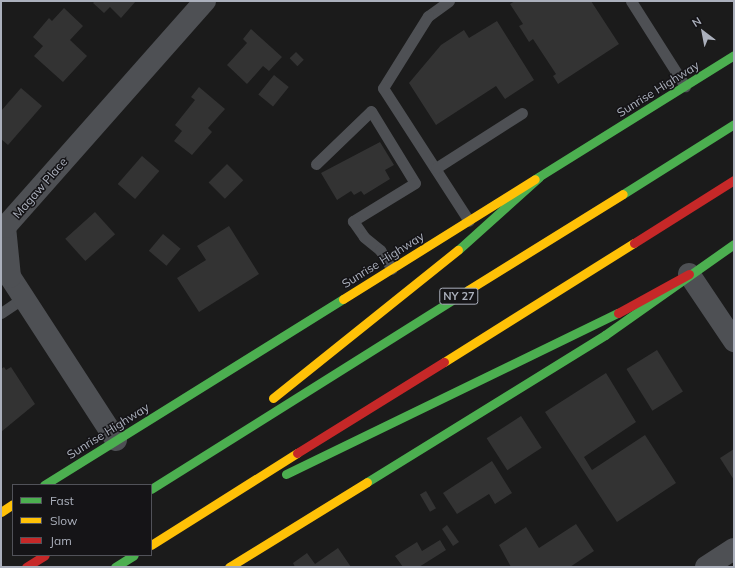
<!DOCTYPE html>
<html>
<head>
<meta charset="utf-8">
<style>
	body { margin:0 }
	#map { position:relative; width:735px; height:568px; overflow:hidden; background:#1b1b1b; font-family:Mulish,sans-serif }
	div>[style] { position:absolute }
	.building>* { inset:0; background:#333; transform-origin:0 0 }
	.lane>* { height:11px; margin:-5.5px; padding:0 5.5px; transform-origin:5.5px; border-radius:5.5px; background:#4e5054 }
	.street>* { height:22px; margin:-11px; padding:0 11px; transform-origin:11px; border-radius:11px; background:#4e5054 }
	.fast>* { height:9px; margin:-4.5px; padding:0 4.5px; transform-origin:4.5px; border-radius:4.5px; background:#4caf50 }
	.slow>* { height:9px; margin:-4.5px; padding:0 4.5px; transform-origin:4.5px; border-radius:4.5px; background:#ffc107 }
	.jam>* { height:9px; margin:-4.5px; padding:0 4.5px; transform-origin:4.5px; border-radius:4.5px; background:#c62828 }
	span { translate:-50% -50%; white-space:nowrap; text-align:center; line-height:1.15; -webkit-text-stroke:3px #151417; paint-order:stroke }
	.shield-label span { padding:1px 3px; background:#151417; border:1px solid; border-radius:3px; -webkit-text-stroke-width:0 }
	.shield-label { font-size:11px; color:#abb0bc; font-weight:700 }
	.street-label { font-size:12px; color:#abb0bc }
	.frame { position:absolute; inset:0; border:2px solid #abb0bc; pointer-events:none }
	.legend { position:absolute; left:12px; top:484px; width:140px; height:72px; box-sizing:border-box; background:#151417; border:1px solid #515259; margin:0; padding:5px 7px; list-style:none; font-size:12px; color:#abb0bc }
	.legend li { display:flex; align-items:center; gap:8px; height:20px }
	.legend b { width:20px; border:1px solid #515259 }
	.north { position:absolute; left:683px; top:12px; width:40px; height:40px; -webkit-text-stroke:3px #151417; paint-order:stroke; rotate:328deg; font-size:11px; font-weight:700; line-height:16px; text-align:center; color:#abb0bc }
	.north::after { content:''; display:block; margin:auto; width:14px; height:18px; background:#abb0bc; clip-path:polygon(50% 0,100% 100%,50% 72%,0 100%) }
</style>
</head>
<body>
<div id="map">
	<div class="building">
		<div style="clip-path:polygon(95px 1px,136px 1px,121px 18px,110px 7px,104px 13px,93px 3px)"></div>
		<div style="clip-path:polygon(515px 1px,591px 1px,619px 44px,558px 84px,553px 76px,556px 74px,533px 39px,529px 42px,519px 26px,523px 24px,510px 4px)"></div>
		<div style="clip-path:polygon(64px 8px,83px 26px,70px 40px,87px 56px,63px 82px,34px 56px,43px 46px,33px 37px,49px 18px,52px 21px)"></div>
		<div style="clip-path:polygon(497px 21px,534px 80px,505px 99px,496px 86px,436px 125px,409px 83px,441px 45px,464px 30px,469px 38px)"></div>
		<div style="clip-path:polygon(251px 29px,282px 57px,269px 71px,263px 66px,247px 84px,227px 65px,247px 43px,243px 39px)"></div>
		<div style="left:296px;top:52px;width:11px;height:9px;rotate:45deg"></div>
		<div style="left:274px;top:75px;width:19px;height:25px;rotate:39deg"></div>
		<div style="clip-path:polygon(199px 87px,225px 109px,208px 128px,212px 132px,192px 155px,174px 141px,182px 131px,175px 125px,195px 100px,191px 97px)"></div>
		<div style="clip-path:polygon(21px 88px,42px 106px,8px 145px,1px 139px,1px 111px)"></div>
		<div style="clip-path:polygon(380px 142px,394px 165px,385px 170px,390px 179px,364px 195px,361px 191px,354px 195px,351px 191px,337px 200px,321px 173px)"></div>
		<div style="left:142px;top:156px;width:23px;height:37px;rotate:41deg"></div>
		<div style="left:227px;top:164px;width:23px;height:26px;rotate:45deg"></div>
		<div style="left:95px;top:212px;width:30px;height:40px;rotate:48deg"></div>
		<div style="clip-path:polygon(229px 226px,259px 274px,199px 312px,177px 278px,206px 260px,197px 246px)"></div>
		<div style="left:163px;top:234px;width:23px;height:22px;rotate:40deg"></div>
		<div style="left:657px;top:350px;width:49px;height:36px;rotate:58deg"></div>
		<div style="clip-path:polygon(4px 367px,6px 370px,11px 367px,35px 404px,1px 432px,1px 369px)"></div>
		<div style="clip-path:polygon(606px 373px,636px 422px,584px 457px,592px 470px,645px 435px,676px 483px,617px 522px,545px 412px)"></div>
		<div style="left:521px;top:416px;width:38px;height:41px;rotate:57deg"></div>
		<div style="clip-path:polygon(734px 449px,734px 480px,720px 458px)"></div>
		<div style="clip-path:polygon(492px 461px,512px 493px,495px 504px,489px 494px,457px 514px,443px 493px)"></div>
		<div style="left:426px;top:491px;width:20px;height:7px;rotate:60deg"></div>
		<div style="clip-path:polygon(576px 524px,594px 551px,570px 567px,511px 567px,499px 545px,526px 527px,539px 548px)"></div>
		<div style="clip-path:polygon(447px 525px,459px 542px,453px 546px,442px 529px)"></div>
		<div style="clip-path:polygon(440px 540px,446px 550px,419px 567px,403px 567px,395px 556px,417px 542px,422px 551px)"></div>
		<div style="clip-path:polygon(338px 548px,351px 567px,295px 567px,293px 563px,307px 553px,315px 564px)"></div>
	</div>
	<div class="lane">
		<div style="left:449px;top:1px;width:26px;rotate:144deg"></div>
		<div style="left:428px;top:16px;width:85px;rotate:122deg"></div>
		<div style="left:383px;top:88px;width:158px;rotate:57.1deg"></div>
		<div style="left:631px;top:1px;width:101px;rotate:57.6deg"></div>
		<div style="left:316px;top:164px;width:76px;rotate:-43.9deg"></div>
		<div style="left:371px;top:111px;width:84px;rotate:58.6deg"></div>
		<div style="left:415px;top:183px;width:73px;rotate:148.5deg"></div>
		<div style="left:353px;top:221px;width:19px;rotate:55deg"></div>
		<div style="left:364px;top:237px;width:21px;rotate:39deg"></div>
		<div style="left:380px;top:250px;width:22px;rotate:58deg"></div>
		<div style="left:436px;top:168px;width:102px;rotate:-32.6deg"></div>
		<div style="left:1px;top:313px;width:27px;rotate:-34deg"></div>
	</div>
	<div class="street">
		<div style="left:689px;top:274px;width:81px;rotate:56.1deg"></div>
		<div style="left:116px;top:440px;width:194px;rotate:-123deg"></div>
		<div style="left:10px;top:277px;width:50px;rotate:-95.7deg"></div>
		<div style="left:5px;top:227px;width:302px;rotate:-48.5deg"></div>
		<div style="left:706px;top:567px;width:33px;rotate:-33deg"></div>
	</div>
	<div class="fast">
		<div style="left:535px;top:179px;width:234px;rotate:-31.9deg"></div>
		<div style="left:623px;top:194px;width:131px;rotate:-32.2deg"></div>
		<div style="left:458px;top:250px;width:109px;rotate:-42deg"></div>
		<div style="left:286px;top:474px;width:369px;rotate:-25.9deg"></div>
		<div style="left:367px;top:482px;width:280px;rotate:-31.7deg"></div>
		<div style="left:605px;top:335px;width:158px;rotate:-35.2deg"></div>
		<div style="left:44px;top:485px;width:352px;rotate:-31.9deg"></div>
		<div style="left:151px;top:489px;width:374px;rotate:-32.1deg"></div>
		<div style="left:115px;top:567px;width:22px;rotate:-32deg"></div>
	</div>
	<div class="slow">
		<div style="left:468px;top:290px;width:182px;rotate:-31.8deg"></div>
		<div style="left:343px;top:299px;width:226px;rotate:-32deg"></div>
		<div style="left:444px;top:362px;width:224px;rotate:-32.1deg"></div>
		<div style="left:273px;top:398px;width:237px;rotate:-38.7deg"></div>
		<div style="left:1px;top:512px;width:14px;rotate:-34deg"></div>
		<div style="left:151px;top:545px;width:173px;rotate:-32.2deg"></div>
		<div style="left:229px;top:567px;width:162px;rotate:-31.6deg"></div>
	</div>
	<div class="jam">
		<div style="left:634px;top:243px;width:118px;rotate:-32.2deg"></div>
		<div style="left:618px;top:313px;width:81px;rotate:-28.8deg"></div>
		<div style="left:297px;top:453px;width:173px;rotate:-31.8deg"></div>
		<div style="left:26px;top:567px;width:22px;rotate:-32deg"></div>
	</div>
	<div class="shield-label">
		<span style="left:459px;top:296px">NY 27</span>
	</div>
	<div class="street-label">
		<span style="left:658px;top:89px;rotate:-32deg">Sunrise Highway</span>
		<span style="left:40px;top:188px;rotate:-49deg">Magaw Place</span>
		<span style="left:383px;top:260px;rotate:-32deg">Sunrise Highway</span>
		<span style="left:108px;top:431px;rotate:-32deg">Sunrise Highway</span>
	</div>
	<div class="frame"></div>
	<ul class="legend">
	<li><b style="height:5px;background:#4caf50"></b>Fast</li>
	<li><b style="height:5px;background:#ffc107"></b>Slow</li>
	<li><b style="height:5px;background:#c62828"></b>Jam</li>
	</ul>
	<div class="north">N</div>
</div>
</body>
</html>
